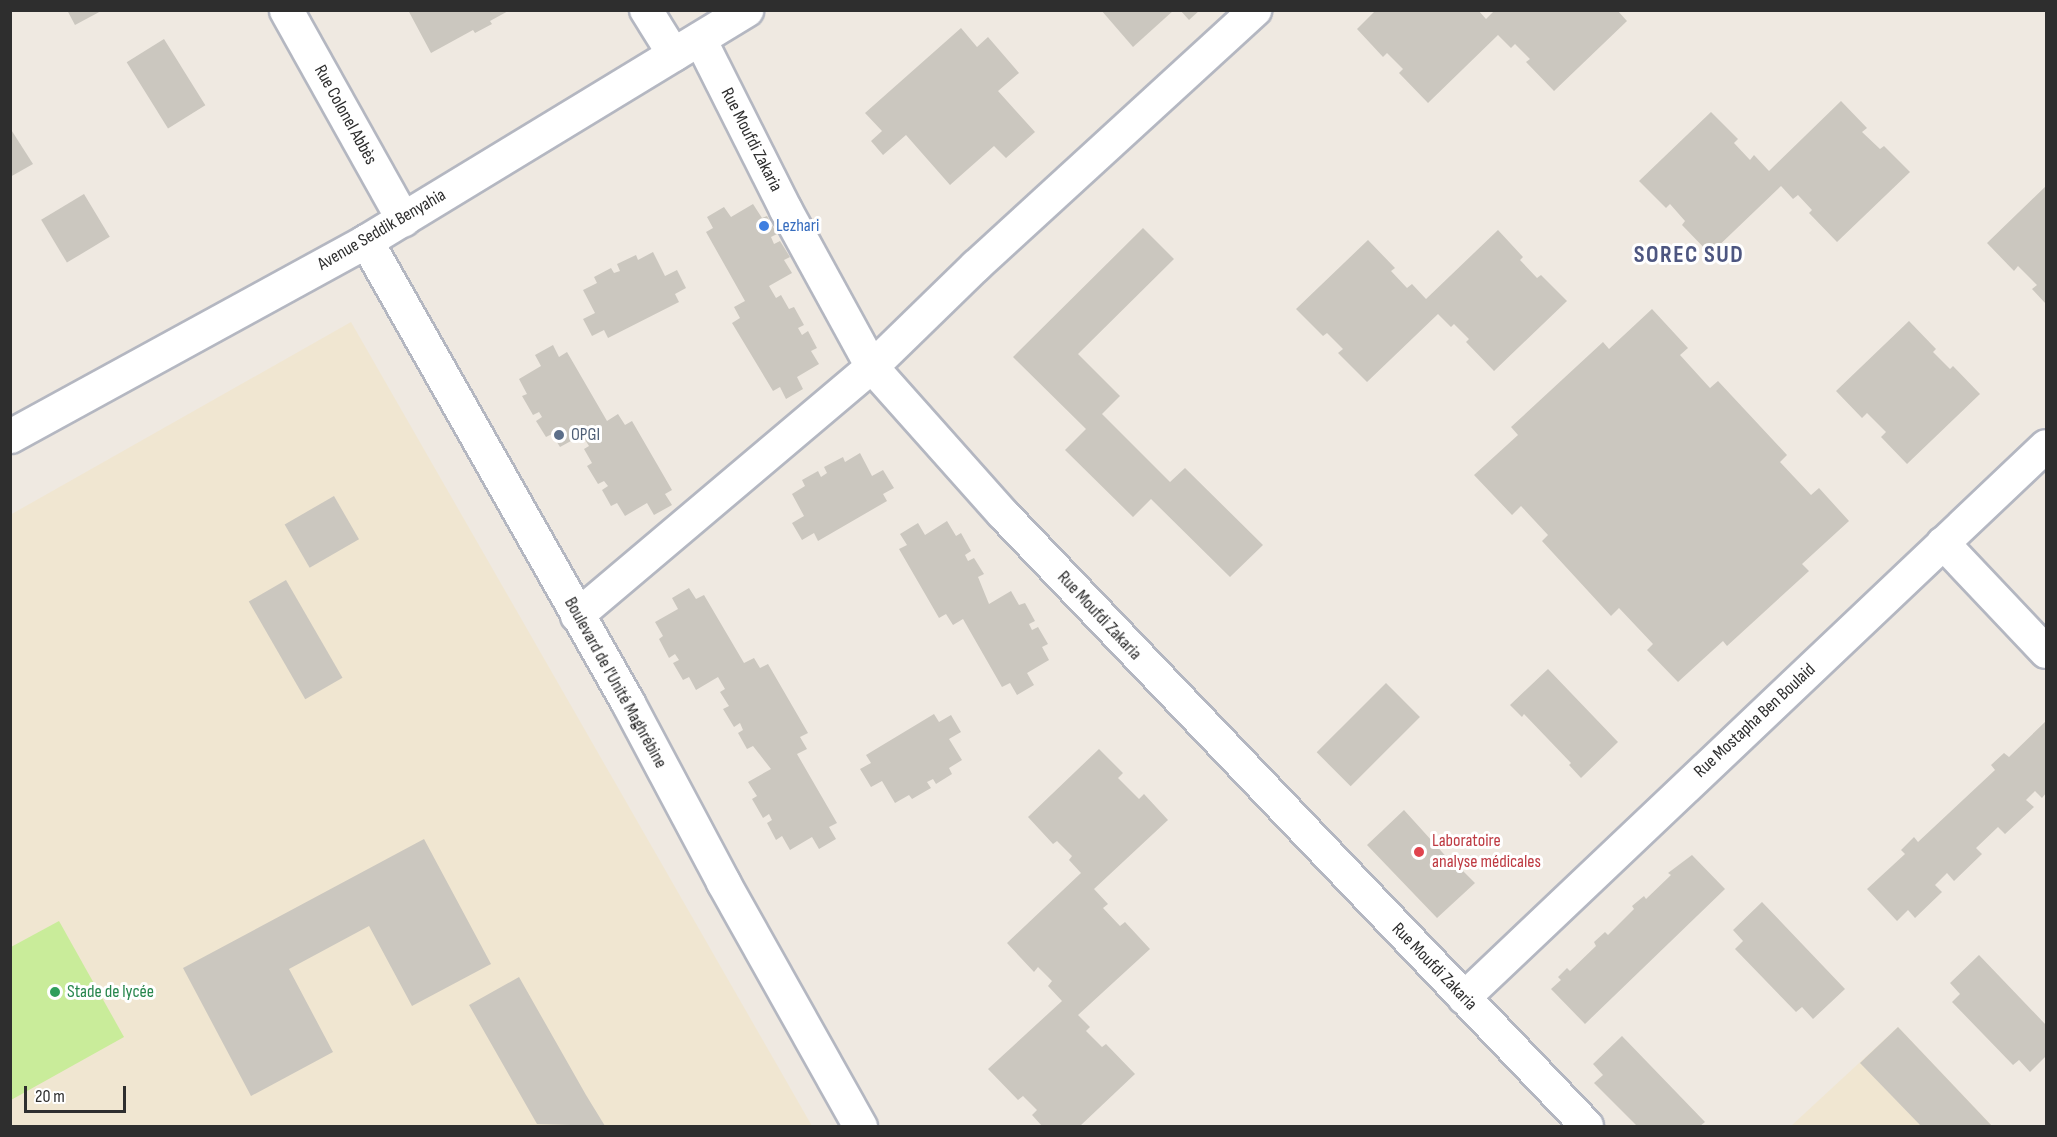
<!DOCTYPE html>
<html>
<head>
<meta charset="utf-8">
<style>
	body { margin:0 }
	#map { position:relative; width:2057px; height:1137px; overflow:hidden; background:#efe9e1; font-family:"Sofia Sans Condensed",sans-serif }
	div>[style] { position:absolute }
	.education>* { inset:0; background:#f0e6d1 }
	.pitch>* { inset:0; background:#c9ec9a }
	.building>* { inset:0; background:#cbc7bf; transform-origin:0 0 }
	.roads { filter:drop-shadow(2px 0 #b4b7c1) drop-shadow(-2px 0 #b4b7c1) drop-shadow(0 2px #b4b7c1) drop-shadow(0 -2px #b4b7c1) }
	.minor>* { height:32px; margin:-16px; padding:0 16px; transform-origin:16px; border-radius:16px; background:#fff }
	.tertiary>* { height:33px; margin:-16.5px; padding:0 16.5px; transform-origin:16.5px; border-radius:16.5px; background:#fff }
	.dots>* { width:16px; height:16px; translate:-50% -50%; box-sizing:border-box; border:3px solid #fff; border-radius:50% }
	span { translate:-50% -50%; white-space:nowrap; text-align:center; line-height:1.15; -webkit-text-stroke:6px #fff; paint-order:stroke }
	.street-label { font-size:18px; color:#2e2e2e }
	.shop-label { font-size:18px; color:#366cbe }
	.left { translate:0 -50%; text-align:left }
	.service-label { font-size:18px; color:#4e5e75 }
	.health-label { font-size:18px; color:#be3a42 }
	.leisure-label { font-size:18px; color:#27864d }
	.district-label { font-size:24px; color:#4d5680; font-weight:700; letter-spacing:1.5px }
	.frame { position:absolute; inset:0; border:12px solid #2e2e2e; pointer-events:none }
	.scale { position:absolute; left:24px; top:1086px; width:102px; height:27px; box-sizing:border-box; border:3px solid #2e2e2e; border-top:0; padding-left:8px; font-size:18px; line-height:21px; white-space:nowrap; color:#2e2e2e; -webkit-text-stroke:4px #fff; paint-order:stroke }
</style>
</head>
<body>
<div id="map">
	<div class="education">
		<div style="clip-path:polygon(351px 322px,812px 1126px,11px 1126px,10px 515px)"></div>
		<div style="clip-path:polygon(1898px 1027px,1992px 1126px,1791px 1126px)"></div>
	</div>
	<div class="pitch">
		<div style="clip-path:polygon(59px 921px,124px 1037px,11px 1100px,11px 947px)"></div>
	</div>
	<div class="building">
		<div style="clip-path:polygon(67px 10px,103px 10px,75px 25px)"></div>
		<div style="clip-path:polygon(408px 10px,510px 10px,490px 21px,492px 24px,475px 33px,473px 30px,431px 53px)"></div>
		<div style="clip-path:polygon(1101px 10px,1174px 10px,1133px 47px)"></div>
		<div style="clip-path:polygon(1180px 10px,1200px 10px,1189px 20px)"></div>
		<div style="clip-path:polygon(1376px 10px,1478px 10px,1486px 19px,1495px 10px,1617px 10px,1627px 21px,1554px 91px,1526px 62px,1530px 59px,1515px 44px,1511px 48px,1498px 35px,1428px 103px,1399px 73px,1403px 69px,1387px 53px,1383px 57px,1357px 29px)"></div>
		<div style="clip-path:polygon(961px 28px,977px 47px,988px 37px,1019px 73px,998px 91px,1035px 132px,1006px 158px,994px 146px,950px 185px,906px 135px,883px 155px,871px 141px,882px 131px,865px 113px)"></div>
		<div style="left:164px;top:39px;width:78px;height:44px;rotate:58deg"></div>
		<div style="clip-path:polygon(1841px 101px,1867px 128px,1862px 132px,1880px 149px,1884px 146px,1910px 172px,1837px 242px,1809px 213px,1812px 210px,1798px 195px,1793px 199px,1781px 186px,1710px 254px,1682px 225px,1685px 221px,1670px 204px,1666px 208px,1639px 181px,1711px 112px,1738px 139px,1734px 143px,1750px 160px,1754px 155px,1769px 171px)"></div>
		<div style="clip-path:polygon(10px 128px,33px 164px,10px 177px)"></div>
		<div style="clip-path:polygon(2046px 186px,2046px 304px,2032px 289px,2037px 285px,2018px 266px,2014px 271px,1987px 243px)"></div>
		<div style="left:84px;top:194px;width:50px;height:50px;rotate:59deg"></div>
		<div style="clip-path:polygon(753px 204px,762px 218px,767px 216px,777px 234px,771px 237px,774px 244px,780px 241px,790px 257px,784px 260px,792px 273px,769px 286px,776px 298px,781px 295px,789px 309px,794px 307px,804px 325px,798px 328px,802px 335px,808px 331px,817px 348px,811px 351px,819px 364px,797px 377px,803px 389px,786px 399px,780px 387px,773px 391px,732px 323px,740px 318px,734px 307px,745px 301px,706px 232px,713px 228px,707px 217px,724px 207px,731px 217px)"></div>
		<div style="clip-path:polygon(1143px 228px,1174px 259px,1078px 354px,1120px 396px,1102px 414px,1170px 482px,1185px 468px,1263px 545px,1230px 577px,1151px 499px,1133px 517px,1065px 450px,1086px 429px,1013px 357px)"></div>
		<div style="clip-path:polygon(1498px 230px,1523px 257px,1520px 260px,1537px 278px,1541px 275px,1567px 301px,1494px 371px,1466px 342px,1469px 339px,1454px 324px,1451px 327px,1438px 314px,1367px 382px,1338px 353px,1343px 349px,1327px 333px,1323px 336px,1296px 309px,1368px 240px,1395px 268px,1391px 271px,1407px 288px,1412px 284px,1426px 299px)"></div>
		<div style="clip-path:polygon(653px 252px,665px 276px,677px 270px,686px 288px,675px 294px,679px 302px,608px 338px,604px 330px,592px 336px,583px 319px,595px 313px,583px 290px,597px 283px,594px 277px,611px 268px,614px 273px,620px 271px,617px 264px,636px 255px,638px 260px)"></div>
		<div style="clip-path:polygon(1652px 309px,1688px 348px,1680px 355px,1710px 388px,1718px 381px,1787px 455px,1780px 462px,1811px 495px,1819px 488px,1849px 521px,1802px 564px,1809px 571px,1727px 646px,1723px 641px,1678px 682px,1647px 650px,1653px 644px,1619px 608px,1611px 616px,1542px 541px,1548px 535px,1521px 506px,1512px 515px,1474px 475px,1518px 435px,1511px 427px,1603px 342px,1609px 349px)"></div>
		<div style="clip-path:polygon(1909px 321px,1936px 349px,1933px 352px,1950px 369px,1953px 366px,1980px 394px,1907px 464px,1881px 437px,1886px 432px,1867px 413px,1862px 418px,1836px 391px)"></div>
		<div style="clip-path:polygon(553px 345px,559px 357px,567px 352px,607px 421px,618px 414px,625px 425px,632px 421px,672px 490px,665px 494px,672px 505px,654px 515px,647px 503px,625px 516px,617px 503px,611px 506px,602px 490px,608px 486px,604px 481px,598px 484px,587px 466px,592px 463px,584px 449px,589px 446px,582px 435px,560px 447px,552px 434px,546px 437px,536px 421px,542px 417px,539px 412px,533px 415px,522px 396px,527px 394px,519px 379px,541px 366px,535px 355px)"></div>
		<div style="clip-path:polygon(860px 453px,872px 476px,883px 470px,894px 488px,883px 494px,887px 501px,818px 541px,814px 533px,802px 540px,792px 523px,804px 516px,792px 494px,805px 486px,802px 480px,818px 471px,821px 477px,827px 473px,824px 467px,843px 457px,845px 462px)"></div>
		<div style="left:334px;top:496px;width:50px;height:57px;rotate:60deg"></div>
		<div style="clip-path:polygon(947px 521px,956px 536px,961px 533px,971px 551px,965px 555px,968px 561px,974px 558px,984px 574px,978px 577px,989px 604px,1011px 591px,1019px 605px,1025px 603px,1035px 621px,1029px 624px,1032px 630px,1038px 627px,1048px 644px,1042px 647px,1049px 660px,1027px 673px,1034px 685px,1017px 695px,1010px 683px,1002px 687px,963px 619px,953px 625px,946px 614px,939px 618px,899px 549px,907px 545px,900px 534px,918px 523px,925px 535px)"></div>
		<div style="left:286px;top:580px;width:113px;height:43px;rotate:60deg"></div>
		<div style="clip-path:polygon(689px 588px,696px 599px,704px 595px,744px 663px,754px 658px,760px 668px,768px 664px,808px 733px,800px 737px,807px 749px,797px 754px,837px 823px,829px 827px,836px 839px,819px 849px,812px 837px,790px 850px,782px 836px,776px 840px,767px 823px,772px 820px,769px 814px,763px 818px,752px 799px,757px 796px,748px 782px,771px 769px,753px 746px,747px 749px,738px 733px,743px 730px,740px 723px,734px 727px,723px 709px,729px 706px,720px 692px,725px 689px,718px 677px,696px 690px,689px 677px,683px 680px,673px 663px,679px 660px,675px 654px,669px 658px,659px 639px,663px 636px,655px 622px,678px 609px,672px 598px)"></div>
		<div style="clip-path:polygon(1548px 669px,1618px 742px,1581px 778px,1569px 765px,1571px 763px,1524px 714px,1522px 717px,1510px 705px)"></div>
		<div style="left:1386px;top:683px;width:48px;height:98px;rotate:45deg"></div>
		<div style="clip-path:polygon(934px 714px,939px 722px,951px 715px,961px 732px,949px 739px,962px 760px,949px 768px,952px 774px,936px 784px,933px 779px,927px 782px,931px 788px,912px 799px,909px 795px,895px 803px,882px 781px,871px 787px,860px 769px,871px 763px,866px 755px)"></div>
		<div style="clip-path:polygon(2046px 721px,2046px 793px,2042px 798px,2035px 791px,2026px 800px,2034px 807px,2005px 834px,1998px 827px,1976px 848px,1982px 854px,1954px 881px,1947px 873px,1935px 885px,1942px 892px,1915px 918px,1908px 910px,1897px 921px,1867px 889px,1905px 854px,1901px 850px,1914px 837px,1918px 842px,1995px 770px,1991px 765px,2004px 753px,2009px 757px)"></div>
		<div style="clip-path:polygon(1099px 749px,1123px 773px,1118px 778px,1139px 799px,1144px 794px,1168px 820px,1094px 889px,1108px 904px,1103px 908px,1120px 926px,1125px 922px,1150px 949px,1078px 1015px,1090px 1027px,1086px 1031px,1102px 1047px,1106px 1044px,1135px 1074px,1080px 1126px,1042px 1126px,1032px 1115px,1037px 1110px,1023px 1096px,1018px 1100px,988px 1069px,1062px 1001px,1048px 986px,1052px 981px,1038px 967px,1034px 972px,1007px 943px,1081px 873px,1069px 860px,1072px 856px,1057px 841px,1053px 844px,1028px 817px)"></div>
		<div style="clip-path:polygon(1404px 810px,1461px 873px,1463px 871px,1475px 883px,1437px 918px,1367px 845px)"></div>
		<div style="clip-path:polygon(424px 839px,491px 964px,412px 1006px,369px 926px,289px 969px,333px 1052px,251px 1096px,183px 968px)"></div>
		<div style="clip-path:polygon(1692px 855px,1725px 889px,1585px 1024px,1551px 989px,1561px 980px,1558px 977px,1567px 968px,1570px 971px,1596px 946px,1594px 942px,1605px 932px,1608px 935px,1634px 909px,1632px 906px,1644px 896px,1646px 899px,1671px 875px,1668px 873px)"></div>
		<div style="clip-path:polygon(1762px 902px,1845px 989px,1813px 1019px,1802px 1007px,1796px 1012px,1735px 949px,1743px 941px,1733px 930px)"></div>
		<div style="clip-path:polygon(1979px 955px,2046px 1025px,2046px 1056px,2030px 1072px,2019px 1060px,2013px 1065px,1952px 1002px,1960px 994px,1950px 983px)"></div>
		<div style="clip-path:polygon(519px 977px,586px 1095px,605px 1126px,537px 1124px,469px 1005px)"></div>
		<div style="clip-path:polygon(1898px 1027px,1992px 1126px,1921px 1126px,1860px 1063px)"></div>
		<div style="clip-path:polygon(1622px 1036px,1705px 1122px,1700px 1126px,1637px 1126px,1594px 1083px,1603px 1075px,1593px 1064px)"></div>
	</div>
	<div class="roads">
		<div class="minor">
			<div style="left:646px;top:10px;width:53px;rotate:58.1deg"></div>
			<div style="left:700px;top:39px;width:191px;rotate:63.3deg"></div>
			<div style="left:786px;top:210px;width:179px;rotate:61.3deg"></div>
			<div style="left:872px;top:367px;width:197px;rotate:48.3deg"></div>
			<div style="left:1003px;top:514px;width:846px;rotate:46.34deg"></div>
			<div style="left:1943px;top:543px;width:150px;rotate:46.6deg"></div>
			<div style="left:577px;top:616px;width:386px;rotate:-40.2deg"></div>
			<div style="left:872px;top:367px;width:145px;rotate:-44.2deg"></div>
			<div style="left:976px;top:266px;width:379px;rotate:-42.5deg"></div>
			<div style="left:1464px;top:998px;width:802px;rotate:-43.48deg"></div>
		</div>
		<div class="tertiary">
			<div style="left:286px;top:10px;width:240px;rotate:60.8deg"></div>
			<div style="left:366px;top:241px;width:531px;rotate:60.44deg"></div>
			<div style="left:628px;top:703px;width:203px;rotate:62deg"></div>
			<div style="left:723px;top:882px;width:280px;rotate:60.7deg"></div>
			<div style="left:10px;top:436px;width:406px;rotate:-28.7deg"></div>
			<div style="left:366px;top:241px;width:445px;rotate:-31.3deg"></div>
		</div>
	</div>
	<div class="dots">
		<div style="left:764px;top:226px;background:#3f7fe0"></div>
		<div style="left:559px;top:435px;background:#5c6f8a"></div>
		<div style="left:1419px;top:852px;background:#e0444e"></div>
		<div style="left:55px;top:992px;background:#2e9e5b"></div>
	</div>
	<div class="street-label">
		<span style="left:345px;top:115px;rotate:61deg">Rue Colonel Abbès</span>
		<span style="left:751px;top:140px;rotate:63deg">Rue Moufdi Zakaria</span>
		<span style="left:382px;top:230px;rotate:-30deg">Avenue Seddik Benyahia</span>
		<span style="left:1099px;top:616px;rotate:47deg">Rue Moufdi Zakaria</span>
		<span style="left:615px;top:683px;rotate:61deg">Boulevard de l'Unité Maghrébine</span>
		<span style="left:1755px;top:721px;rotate:-43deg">Rue Mostapha Ben Boulaid</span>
		<span style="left:1434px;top:967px;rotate:46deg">Rue Moufdi Zakaria</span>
	</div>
	<div class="shop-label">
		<span class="left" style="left:776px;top:226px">Lezhari</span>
	</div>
	<div class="service-label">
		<span class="left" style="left:571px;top:435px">OPGI</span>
	</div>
	<div class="health-label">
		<span class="left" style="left:1432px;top:852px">Laboratoire<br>analyse médicales</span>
	</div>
	<div class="leisure-label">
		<span class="left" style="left:67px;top:992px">Stade de lycée</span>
	</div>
	<div class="district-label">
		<span style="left:1689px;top:255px">SOREC SUD</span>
	</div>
	<div class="frame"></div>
	<div class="scale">20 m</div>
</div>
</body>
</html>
